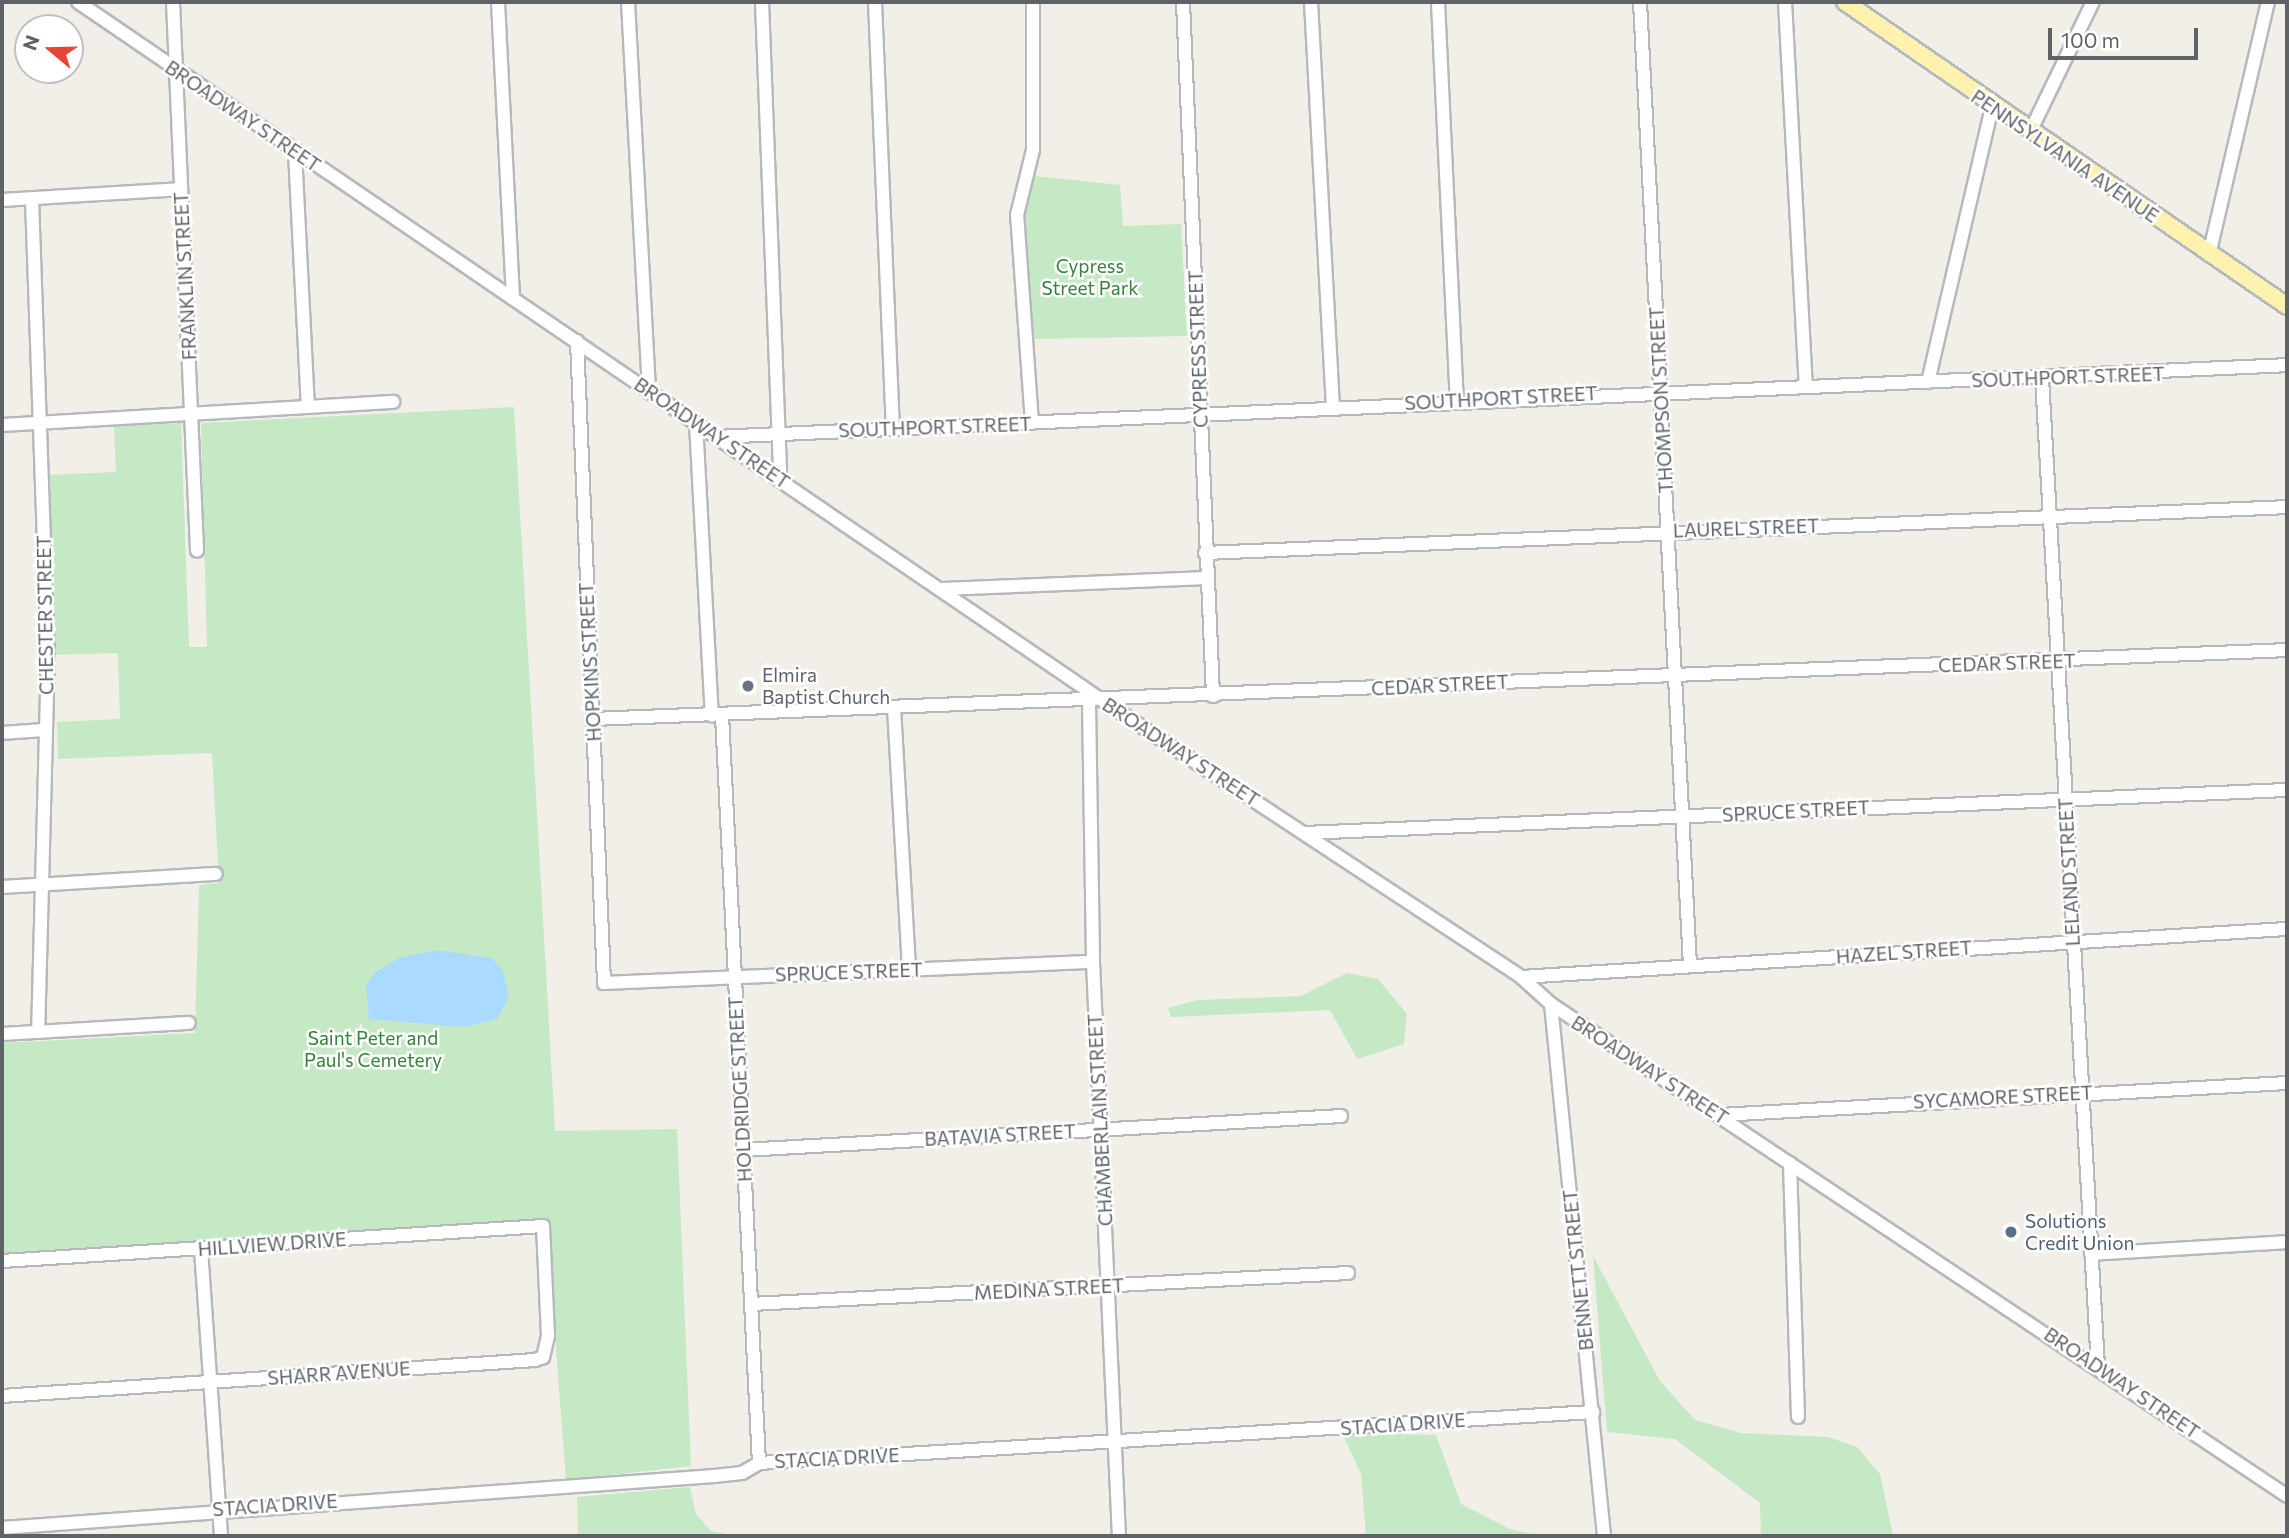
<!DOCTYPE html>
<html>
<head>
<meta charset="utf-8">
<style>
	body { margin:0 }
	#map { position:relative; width:2289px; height:1538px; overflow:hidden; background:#f1efe8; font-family:Commissioner,sans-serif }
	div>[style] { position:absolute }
	.green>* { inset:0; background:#c5e8c5 }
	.water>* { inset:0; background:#aadaff }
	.roads { filter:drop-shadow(2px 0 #b5b8bc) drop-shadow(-2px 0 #b5b8bc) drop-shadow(0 2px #b5b8bc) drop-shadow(0 -2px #b5b8bc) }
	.minor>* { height:12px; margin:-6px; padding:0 6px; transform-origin:6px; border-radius:6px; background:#fff }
	.major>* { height:16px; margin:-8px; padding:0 8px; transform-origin:8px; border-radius:8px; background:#fff2af }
	.dots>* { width:19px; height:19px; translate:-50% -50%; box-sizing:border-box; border:4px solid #fff; border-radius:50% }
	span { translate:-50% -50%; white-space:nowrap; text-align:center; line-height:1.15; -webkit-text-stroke:5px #fff; paint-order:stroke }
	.street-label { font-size:19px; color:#5f6368 }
	.park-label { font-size:19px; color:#348238 }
	.worship-label { font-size:19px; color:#5b616d }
	.left { translate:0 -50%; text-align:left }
	.service-label { font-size:19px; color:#4e5e75 }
	.frame { position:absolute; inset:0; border:4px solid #5f6368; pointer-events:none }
	.north { position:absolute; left:14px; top:14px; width:70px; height:70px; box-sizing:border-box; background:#fff; border:2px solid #bfc1c3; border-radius:50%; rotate:289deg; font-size:19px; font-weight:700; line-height:28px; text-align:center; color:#5f6368 }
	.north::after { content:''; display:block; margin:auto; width:24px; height:32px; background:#ea4335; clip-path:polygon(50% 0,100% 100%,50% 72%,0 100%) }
	.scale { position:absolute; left:2048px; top:28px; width:150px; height:32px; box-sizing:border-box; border:4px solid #5f6368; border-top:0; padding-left:9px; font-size:21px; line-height:24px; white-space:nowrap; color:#5f6368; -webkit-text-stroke:5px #fff; paint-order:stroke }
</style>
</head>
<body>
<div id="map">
	<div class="green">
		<div style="clip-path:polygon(1035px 176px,1120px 185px,1123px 226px,1181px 224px,1187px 336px,1032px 339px,1025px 212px)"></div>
		<div style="clip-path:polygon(514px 407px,555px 1131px,677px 1129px,691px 1466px,566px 1480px,546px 1218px,2px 1253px,2px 1043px,195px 1033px,199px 885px,219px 883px,212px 753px,58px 759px,57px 722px,120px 719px,118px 653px,52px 655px,45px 475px,116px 472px,114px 426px,181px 423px,189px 647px,207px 647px,201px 423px)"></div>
		<div style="clip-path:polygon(1347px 973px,1378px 979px,1407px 1014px,1404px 1044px,1357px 1059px,1330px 1010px,1171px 1017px,1168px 1008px,1198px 1000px,1301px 996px)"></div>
		<div style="clip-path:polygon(1593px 1256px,1660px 1381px,1695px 1420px,1741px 1433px,1828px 1437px,1857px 1447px,1880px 1474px,1893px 1536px,1761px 1536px,1760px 1503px,1675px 1439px,1607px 1432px)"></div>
		<div style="clip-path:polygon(1342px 1433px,1436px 1435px,1461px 1504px,1510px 1529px,1540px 1536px,1366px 1536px,1361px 1474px)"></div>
		<div style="clip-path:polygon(690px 1487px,696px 1514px,711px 1531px,736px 1536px,578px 1536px,577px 1497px)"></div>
	</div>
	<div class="water">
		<div style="clip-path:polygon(436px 950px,491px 958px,502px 969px,509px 997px,497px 1019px,465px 1027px,369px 1019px,366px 985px,376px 972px,399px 958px)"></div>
	</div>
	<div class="roads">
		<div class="minor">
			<div style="left:78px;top:2px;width:1244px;rotate:34.29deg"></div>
			<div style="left:1106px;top:703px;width:497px;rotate:33.4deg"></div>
			<div style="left:1521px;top:977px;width:40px;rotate:42deg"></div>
			<div style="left:1551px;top:1004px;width:885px;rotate:33.76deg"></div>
			<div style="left:173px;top:2px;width:549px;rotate:87.49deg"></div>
			<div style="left:498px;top:2px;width:297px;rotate:87.1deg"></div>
			<div style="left:628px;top:2px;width:391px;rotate:86.9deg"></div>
			<div style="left:762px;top:2px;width:477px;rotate:87.8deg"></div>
			<div style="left:875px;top:2px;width:426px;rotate:87.6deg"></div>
			<div style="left:1183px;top:2px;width:695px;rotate:87.52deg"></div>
			<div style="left:1311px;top:2px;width:405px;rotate:86.9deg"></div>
			<div style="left:1438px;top:2px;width:398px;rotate:87.3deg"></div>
			<div style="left:1640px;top:2px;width:965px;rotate:87.03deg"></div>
			<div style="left:1785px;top:2px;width:385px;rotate:86.9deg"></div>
			<div style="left:2031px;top:130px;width:142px;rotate:-64.2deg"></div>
			<div style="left:295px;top:152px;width:255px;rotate:87.1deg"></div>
			<div style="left:32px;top:199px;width:456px;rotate:88deg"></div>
			<div style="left:48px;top:655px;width:377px;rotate:91.5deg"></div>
			<div style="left:2px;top:200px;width:179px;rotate:-3.5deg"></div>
			<div style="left:2209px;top:255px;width:260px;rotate:-76.9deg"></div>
			<div style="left:577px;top:341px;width:643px;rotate:87.59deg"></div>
			<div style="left:604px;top:983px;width:489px;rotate:-2.5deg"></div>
			<div style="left:2042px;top:378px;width:990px;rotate:86.76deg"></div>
			<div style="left:1928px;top:382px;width:282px;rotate:-76.9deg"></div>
			<div style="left:696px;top:423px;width:293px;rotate:86.9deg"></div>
			<div style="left:1032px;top:423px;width:209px;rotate:-94.1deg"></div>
			<div style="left:1017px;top:215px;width:67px;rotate:-76.2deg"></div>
			<div style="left:1033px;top:150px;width:148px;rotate:-90deg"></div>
			<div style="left:2px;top:425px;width:392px;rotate:-3.4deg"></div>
			<div style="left:716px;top:437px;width:1573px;rotate:-2.62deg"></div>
			<div style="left:1205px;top:553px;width:1083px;rotate:-2.43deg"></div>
			<div style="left:943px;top:589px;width:264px;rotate:-2.4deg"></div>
			<div style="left:1089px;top:703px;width:259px;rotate:89.1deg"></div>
			<div style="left:1093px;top:962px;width:575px;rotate:87.41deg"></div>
			<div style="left:894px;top:708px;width:262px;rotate:86.7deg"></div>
			<div style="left:722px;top:715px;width:749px;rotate:87.17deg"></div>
			<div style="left:593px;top:719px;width:1695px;rotate:-2.33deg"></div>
			<div style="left:2px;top:733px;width:43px;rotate:-4deg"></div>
			<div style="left:1305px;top:833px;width:983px;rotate:-2.51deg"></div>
			<div style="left:2px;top:887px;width:214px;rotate:-3.5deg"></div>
			<div style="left:1521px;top:977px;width:768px;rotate:-3.59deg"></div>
			<div style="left:1551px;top:1004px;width:535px;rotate:84.31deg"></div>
			<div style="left:2px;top:1034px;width:187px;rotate:-3.4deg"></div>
			<div style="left:1720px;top:1115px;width:568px;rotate:-3.23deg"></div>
			<div style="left:743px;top:1150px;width:599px;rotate:-3.25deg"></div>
			<div style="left:1790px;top:1163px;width:254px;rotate:88.2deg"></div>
			<div style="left:201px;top:1249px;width:288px;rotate:86deg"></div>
			<div style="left:2091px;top:1254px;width:196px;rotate:-3.5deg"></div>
			<div style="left:2px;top:1261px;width:542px;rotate:-3.7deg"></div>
			<div style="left:543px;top:1226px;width:110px;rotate:87.4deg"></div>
			<div style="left:548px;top:1336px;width:22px;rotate:103deg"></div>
			<div style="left:543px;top:1357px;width:9px;rotate:159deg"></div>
			<div style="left:535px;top:1360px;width:534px;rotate:176.14deg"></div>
			<div style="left:751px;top:1304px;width:598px;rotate:-2.97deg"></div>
			<div style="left:2px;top:1528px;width:714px;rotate:-4.18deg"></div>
			<div style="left:714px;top:1476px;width:28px;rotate:-6deg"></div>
			<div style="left:742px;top:1473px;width:20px;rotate:-30deg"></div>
			<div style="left:759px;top:1463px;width:836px;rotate:-3.5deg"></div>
		</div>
		<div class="major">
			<div style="left:1845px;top:2px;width:536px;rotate:34.52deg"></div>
		</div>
	</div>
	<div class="dots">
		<div style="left:748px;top:686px;background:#6b7280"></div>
		<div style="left:2011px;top:1232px;background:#5c6f8a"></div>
	</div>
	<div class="street-label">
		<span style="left:243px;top:116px;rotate:34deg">BROADWAY STREET</span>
		<span style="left:2065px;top:156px;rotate:34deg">PENNSYLVANIA AVENUE</span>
		<span style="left:185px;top:276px;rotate:-93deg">FRANKLIN STREET</span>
		<span style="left:1198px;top:349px;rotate:-92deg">CYPRESS STREET</span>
		<span style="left:2068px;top:377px;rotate:-2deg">SOUTHPORT STREET</span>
		<span style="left:1501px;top:398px;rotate:-3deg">SOUTHPORT STREET</span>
		<span style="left:1661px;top:400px;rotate:-93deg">THOMPSON STREET</span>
		<span style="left:935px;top:427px;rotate:-2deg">SOUTHPORT STREET</span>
		<span style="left:712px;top:433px;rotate:34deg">BROADWAY STREET</span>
		<span style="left:1746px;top:528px;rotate:-2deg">LAUREL STREET</span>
		<span style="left:45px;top:615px;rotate:-91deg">CHESTER STREET</span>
		<span style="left:590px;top:662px;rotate:-93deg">HOPKINS STREET</span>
		<span style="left:2007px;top:663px;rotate:-2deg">CEDAR STREET</span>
		<span style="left:1440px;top:685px;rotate:-3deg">CEDAR STREET</span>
		<span style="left:1181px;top:752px;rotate:33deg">BROADWAY STREET</span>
		<span style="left:1796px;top:811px;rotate:-3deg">SPRUCE STREET</span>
		<span style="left:2069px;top:872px;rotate:-93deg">LELAND STREET</span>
		<span style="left:1904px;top:952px;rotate:-4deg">HAZEL STREET</span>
		<span style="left:849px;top:972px;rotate:-2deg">SPRUCE STREET</span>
		<span style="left:1650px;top:1070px;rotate:33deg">BROADWAY STREET</span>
		<span style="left:740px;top:1089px;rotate:-93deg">HOLDRIDGE STREET</span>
		<span style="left:2003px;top:1097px;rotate:-3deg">SYCAMORE STREET</span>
		<span style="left:1100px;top:1120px;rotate:-93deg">CHAMBERLAIN STREET</span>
		<span style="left:1000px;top:1135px;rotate:-3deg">BATAVIA STREET</span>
		<span style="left:272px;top:1244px;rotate:-4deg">HILLVIEW DRIVE</span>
		<span style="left:1578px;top:1270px;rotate:-96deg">BENNETT STREET</span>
		<span style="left:1049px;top:1289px;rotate:-3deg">MEDINA STREET</span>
		<span style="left:339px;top:1373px;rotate:-4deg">SHARR AVENUE</span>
		<span style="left:2122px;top:1383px;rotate:34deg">BROADWAY STREET</span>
		<span style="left:1403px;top:1424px;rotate:-4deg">STACIA DRIVE</span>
		<span style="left:837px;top:1458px;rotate:-3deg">STACIA DRIVE</span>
		<span style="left:275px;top:1505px;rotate:-4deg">STACIA DRIVE</span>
	</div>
	<div class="park-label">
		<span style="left:1090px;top:277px">Cypress<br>Street Park</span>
		<span style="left:373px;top:1049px">Saint Peter and<br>Paul's Cemetery</span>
	</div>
	<div class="worship-label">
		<span class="left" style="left:762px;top:686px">Elmira<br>Baptist Church</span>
	</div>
	<div class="service-label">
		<span class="left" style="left:2025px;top:1232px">Solutions<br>Credit Union</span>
	</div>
	<div class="frame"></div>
	<div class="north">N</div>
	<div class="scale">100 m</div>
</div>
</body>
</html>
